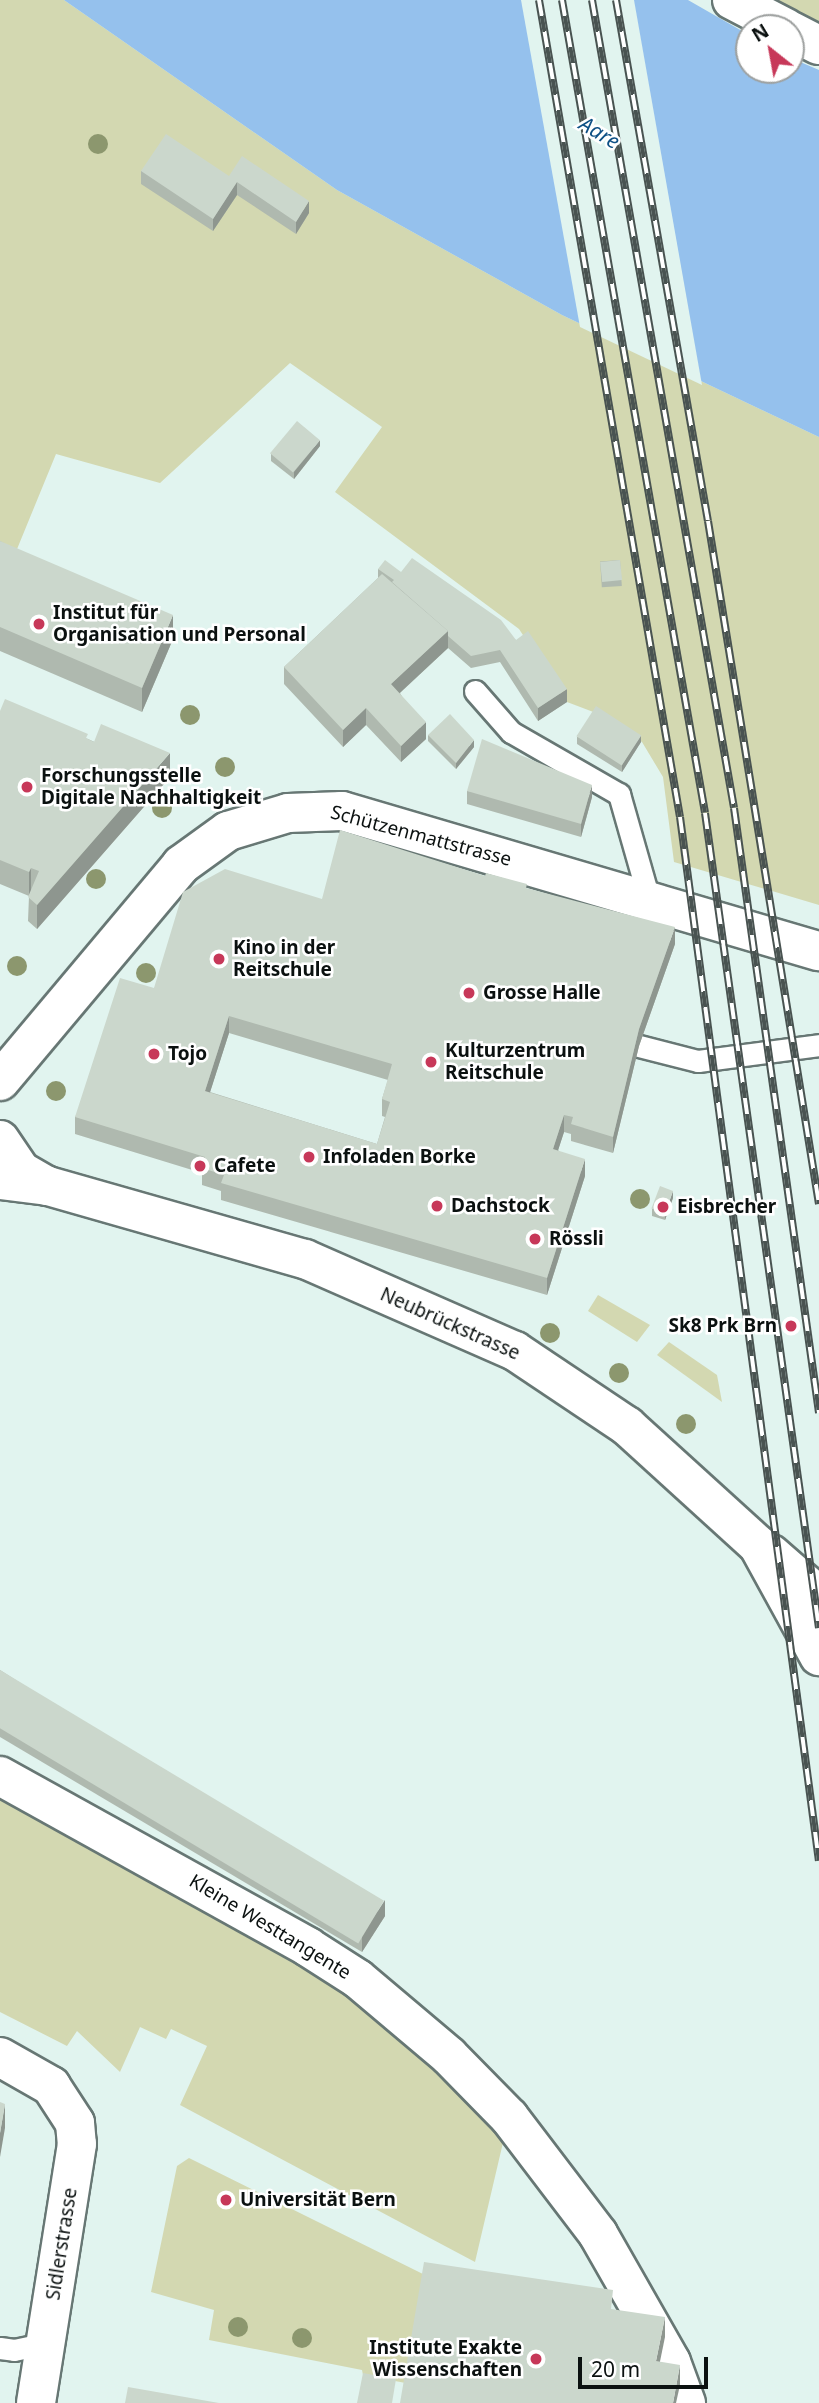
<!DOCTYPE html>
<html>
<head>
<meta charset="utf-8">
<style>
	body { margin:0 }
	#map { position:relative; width:819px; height:2403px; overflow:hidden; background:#e1f4ef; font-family:"Noto Sans",sans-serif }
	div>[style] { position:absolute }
	.green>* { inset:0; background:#d3d8b1 }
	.water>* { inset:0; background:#95c1ed }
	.pier>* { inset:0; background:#e1f4ef }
	.roads { filter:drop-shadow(2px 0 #677774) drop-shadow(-2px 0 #677774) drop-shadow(0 2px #677774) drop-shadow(0 -2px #677774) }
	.lane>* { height:21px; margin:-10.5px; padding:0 10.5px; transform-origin:10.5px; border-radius:10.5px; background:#fff }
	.street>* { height:38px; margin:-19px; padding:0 19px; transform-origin:19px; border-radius:19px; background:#fff }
	.secondary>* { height:38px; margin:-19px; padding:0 19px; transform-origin:19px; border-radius:19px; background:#fff }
	.primary>* { height:38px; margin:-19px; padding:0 19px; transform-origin:19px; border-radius:19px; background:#fff }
	.rail>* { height:8px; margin-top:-4px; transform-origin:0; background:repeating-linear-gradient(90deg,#fff 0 16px,#495351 0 32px); box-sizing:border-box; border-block:2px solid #495351 }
	.trees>* { width:20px; height:20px; margin:-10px; border-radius:50%; background:#8c976e }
	.wall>* { inset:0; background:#afb9af; transform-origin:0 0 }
	.shaded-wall>* { inset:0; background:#8e968f }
	.building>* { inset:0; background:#cbd7cc; transform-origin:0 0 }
	.dots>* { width:19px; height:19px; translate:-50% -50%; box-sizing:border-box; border:4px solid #fff; border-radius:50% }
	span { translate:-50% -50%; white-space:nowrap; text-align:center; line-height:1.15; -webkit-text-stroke:5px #fff; paint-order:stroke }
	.poi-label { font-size:19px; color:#0b1110; font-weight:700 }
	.left { translate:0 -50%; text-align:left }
	.right { translate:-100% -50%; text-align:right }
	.street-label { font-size:19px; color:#0b1110 }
	.water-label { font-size:21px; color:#0e5085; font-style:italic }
	.north { position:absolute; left:735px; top:14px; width:70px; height:70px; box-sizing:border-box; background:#fff; border:2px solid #9da09f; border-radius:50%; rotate:329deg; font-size:19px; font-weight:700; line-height:28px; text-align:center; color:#0b1110 }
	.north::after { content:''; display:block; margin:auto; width:24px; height:32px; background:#c73859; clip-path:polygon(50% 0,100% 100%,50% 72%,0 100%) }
	.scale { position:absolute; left:578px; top:2357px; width:130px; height:32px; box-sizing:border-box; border:4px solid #0b1110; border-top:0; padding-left:9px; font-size:21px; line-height:24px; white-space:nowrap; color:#0b1110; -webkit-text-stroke:5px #fff; paint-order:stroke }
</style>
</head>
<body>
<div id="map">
	<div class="green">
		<div style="clip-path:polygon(0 0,64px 0,337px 190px,562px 315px,819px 437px,819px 905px,674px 862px,663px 777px,642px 742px,596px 713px,567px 702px,519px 629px,335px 492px,382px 427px,290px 363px,160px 483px,56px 454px,15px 554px,0 548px)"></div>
		<div style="clip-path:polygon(757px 0,819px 0,819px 31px)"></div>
		<div style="clip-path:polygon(598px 1295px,650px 1325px,637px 1342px,588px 1311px)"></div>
		<div style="clip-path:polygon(669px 1342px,717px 1375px,722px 1402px,657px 1355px)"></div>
		<div style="clip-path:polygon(0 1776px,257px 1917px,509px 2117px,475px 2262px,180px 2105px,207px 2046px,171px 2029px,166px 2039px,140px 2027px,120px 2072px,77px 2031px,67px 2046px,0 2012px)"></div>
		<div style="clip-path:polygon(189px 2158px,429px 2277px,411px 2384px,363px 2375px,362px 2370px,209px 2340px,214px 2310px,151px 2292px,177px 2166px)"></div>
	</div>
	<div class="water">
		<div style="clip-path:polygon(64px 0,688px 0,749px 35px,749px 70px,791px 70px,791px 58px,819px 70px,819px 437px,562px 315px,337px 190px)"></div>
	</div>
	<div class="pier">
		<div style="clip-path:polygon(521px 0,634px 0,702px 385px,580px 327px)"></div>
	</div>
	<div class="roads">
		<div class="lane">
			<div style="left:475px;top:691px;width:55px;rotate:48.7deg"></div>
			<div style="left:511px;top:732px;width:125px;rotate:29.9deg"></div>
			<div style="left:619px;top:794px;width:109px;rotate:74.1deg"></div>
			<div style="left:639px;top:1046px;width:61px;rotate:14.3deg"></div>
			<div style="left:698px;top:1061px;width:122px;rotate:-7.5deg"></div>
			<div style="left:0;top:2348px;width:14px;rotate:8deg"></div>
			<div style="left:14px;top:2350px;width:34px;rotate:-12deg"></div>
		</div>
		<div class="street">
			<div style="left:732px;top:0;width:61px;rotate:27.4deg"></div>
			<div style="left:791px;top:31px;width:31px;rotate:27deg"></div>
			<div style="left:0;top:2057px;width:59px;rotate:29.6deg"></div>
			<div style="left:51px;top:2086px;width:44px;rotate:57deg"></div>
			<div style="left:75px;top:2123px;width:21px;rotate:85deg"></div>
			<div style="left:77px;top:2144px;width:262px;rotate:99deg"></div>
		</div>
		<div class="secondary">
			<div style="left:0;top:1776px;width:352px;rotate:29deg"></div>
			<div style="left:308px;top:1947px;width:59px;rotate:32.6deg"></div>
			<div style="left:358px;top:1979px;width:119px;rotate:40.2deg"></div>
			<div style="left:449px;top:2056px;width:86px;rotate:45.5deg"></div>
			<div style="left:509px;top:2117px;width:147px;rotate:52.7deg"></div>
			<div style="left:598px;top:2234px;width:147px;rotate:60.3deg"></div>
			<div style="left:671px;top:2362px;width:44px;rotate:69.9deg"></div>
		</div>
		<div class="primary">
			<div style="left:0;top:1081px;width:282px;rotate:-50deg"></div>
			<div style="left:181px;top:865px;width:58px;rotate:-35.9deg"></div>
			<div style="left:228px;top:831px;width:63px;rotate:-16.7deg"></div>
			<div style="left:288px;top:813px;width:54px;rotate:-2.1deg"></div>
			<div style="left:342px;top:811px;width:497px;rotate:16.4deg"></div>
			<div style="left:0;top:1140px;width:37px;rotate:56deg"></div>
			<div style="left:21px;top:1171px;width:30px;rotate:30deg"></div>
			<div style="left:0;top:1180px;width:48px;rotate:7.1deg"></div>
			<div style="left:48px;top:1186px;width:267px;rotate:15.9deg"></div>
			<div style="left:305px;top:1259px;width:229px;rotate:23.7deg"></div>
			<div style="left:515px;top:1351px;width:135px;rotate:33.8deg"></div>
			<div style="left:627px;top:1426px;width:177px;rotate:42.3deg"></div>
			<div style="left:758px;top:1545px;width:127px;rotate:61.2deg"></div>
			<div style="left:771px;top:1554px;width:64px;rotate:41.2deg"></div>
		</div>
	</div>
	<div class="rail">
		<div style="left:539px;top:0;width:829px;rotate:80.21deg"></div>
		<div style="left:680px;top:817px;width:1053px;rotate:82.42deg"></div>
		<div style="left:562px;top:0;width:825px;rotate:80.02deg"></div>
		<div style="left:705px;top:813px;width:823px;rotate:82.04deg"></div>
		<div style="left:592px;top:0;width:820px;rotate:80.03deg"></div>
		<div style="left:734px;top:808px;width:611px;rotate:82deg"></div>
		<div style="left:616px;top:0;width:529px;rotate:79.99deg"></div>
		<div style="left:708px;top:521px;width:692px;rotate:80.77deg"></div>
	</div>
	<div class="trees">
		<div style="left:98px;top:144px"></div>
		<div style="left:190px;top:715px"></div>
		<div style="left:225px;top:767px"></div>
		<div style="left:162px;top:808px"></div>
		<div style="left:96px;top:879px"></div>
		<div style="left:17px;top:966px"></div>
		<div style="left:146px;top:973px"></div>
		<div style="left:56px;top:1091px"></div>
		<div style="left:640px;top:1199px"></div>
		<div style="left:550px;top:1333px"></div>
		<div style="left:619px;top:1373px"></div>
		<div style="left:686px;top:1424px"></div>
		<div style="left:238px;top:2327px"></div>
		<div style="left:302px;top:2338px"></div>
	</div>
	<div class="wall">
		<div style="clip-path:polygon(141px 171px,229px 176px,309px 213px,296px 234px,237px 195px,213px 231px,141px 184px)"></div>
		<div style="clip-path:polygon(320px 446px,294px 479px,271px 461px,271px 454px)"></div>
		<div style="clip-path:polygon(0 541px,173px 639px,142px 712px,0 651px)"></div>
		<div style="left:620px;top:560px;width:26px;height:20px;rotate:86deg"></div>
		<div style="clip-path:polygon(378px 569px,401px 572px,516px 640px,567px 702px,538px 721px,500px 662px,471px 668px,448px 648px,400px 693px,426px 739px,401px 762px,366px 725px,343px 747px,284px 684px,284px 667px,378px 578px)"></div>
		<div style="clip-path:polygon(0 711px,88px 739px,170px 777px,37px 929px,28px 921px,29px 896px,0 884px)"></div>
		<div style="clip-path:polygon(428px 735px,474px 747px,456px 769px,428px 741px)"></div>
		<div style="clip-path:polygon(577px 737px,641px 742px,622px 772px,577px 744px)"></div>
		<div style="clip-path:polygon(467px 791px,592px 797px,581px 837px,467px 804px)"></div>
		<div style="clip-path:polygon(evenodd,485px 876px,527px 889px,675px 944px,639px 1046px,613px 1153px,571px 1141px,571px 1134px,564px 1132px,558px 1150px,585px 1176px,547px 1295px,221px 1200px,221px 1191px,202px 1185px,202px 1173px,75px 1134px,75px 1117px,154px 988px,322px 899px,485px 876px,229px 1033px,388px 1080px,382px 1099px,382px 1116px,385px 1117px,377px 1144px,210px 1092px,229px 1033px)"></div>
		<div style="clip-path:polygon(673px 1198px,665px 1220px,652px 1216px,652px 1209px)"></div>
		<div style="clip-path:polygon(0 1670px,385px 1916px,362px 1952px,0 1737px)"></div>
	</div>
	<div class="shaded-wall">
		<div style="clip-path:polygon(237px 182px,237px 195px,213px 231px,213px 219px)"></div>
		<div style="clip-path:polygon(309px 201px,309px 213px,296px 234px,296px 222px)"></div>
		<div style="clip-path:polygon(320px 440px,320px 446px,294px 479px,294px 472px)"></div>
		<div style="clip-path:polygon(173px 615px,173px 639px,142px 712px,142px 688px)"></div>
		<div style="clip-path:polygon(448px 631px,448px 648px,391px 701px,391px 684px)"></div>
		<div style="clip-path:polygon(567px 689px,567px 702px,538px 721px,538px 708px)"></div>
		<div style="clip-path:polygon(366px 708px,366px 725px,343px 747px,343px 730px)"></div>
		<div style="clip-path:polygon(426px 722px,426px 739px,401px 762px,401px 746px)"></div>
		<div style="clip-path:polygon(641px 735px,641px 742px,622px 772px,622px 765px)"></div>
		<div style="clip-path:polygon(474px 740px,474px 747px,456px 769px,456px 763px)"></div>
		<div style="clip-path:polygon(170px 753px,170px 777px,37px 929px,37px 905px)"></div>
		<div style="clip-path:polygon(592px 785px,592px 797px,581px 837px,581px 824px)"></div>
		<div style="clip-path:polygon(31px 868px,31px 892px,29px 896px,29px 872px)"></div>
		<div style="clip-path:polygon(675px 927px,675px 944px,639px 1046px,613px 1153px,613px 1137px,639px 1029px)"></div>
		<div style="clip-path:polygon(229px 1016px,229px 1033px,205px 1108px,205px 1091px)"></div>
		<div style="clip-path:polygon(564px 1115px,564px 1132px,553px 1166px,553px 1149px)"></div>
		<div style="clip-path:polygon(585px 1159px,585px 1176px,547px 1295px,547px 1278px)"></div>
		<div style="clip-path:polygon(673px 1191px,673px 1198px,665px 1220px,665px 1214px)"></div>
		<div style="clip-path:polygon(385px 1900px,385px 1916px,362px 1952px,362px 1935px)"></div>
		<div style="clip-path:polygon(5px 2104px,5px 2128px,0 2157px,0 2133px)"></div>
		<div style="clip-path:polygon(665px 2317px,665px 2337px,656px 2381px,656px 2361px)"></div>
		<div style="clip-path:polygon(680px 2365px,680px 2385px,676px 2403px,673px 2403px)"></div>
	</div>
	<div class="building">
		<div style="clip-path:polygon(166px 134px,229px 176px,242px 156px,309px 201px,296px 222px,237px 182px,213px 219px,141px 171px)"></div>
		<div style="left:297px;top:421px;width:30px;height:42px;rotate:40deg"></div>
		<div style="clip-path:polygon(0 541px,173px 615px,142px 688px,0 627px)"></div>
		<div style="clip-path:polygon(412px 558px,501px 620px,516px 640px,528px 631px,567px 689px,538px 708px,500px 650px,471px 656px,448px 636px,448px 631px,392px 582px,394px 580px,378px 569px,385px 560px,401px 572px)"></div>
		<div style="left:620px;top:560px;width:20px;height:20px;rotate:84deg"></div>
		<div style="clip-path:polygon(382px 574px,448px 631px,391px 684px,426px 722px,401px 746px,366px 708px,343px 730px,284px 667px)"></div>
		<div style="clip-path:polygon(5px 699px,88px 734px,86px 738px,94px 742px,101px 724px,170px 753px,37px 905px,28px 897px,39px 871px,31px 868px,29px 872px,0 860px,0 711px)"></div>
		<div style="left:596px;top:706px;width:54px;height:36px;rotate:33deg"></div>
		<div style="clip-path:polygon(450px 714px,474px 740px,456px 763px,428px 735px)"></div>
		<div style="clip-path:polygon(482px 739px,592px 785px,581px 824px,467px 791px)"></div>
		<div style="clip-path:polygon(evenodd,340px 830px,485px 876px,486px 873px,527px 884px,526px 888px,675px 927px,639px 1029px,613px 1137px,571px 1124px,573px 1117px,564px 1115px,553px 1149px,585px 1159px,547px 1278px,221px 1183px,224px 1175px,202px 1168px,205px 1157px,75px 1117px,120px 978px,154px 988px,183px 892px,225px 869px,322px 899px,340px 830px,229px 1016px,392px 1064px,382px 1099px,390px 1102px,377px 1144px,205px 1091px,229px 1016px)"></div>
		<div style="left:660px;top:1186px;width:14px;height:24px;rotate:21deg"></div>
		<div style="left:0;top:1670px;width:448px;height:50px;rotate:31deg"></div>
		<div style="clip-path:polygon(0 2102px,5px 2104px,0 2133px)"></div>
		<div style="clip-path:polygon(424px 2262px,613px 2290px,611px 2309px,665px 2317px,656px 2361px,680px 2365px,673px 2403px,400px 2403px)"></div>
		<div style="clip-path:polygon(363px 2373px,396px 2379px,392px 2403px,357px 2403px)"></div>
		<div style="clip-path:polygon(128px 2387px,219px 2403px,125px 2403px)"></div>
	</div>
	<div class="dots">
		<div style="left:39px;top:624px;background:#c73859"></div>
		<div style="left:27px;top:787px;background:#c73859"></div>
		<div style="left:219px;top:959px;background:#c73859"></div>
		<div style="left:469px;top:993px;background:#c73859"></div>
		<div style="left:154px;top:1054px;background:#c73859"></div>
		<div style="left:431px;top:1062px;background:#c73859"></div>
		<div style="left:309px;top:1157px;background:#c73859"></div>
		<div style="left:200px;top:1166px;background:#c73859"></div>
		<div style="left:437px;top:1206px;background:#c73859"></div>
		<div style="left:663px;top:1207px;background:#c73859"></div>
		<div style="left:535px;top:1239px;background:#c73859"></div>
		<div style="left:791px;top:1326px;background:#c73859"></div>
		<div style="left:226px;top:2200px;background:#c73859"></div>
		<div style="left:536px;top:2359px;background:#c73859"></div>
	</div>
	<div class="poi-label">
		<span class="left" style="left:53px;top:624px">Institut für<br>Organisation und Personal</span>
		<span class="left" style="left:41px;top:787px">Forschungsstelle<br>Digitale Nachhaltigkeit</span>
		<span class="left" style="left:233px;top:959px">Kino in der<br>Reitschule</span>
		<span class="left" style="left:483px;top:993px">Grosse Halle</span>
		<span class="left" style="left:445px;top:1062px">Kulturzentrum<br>Reitschule</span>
		<span class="left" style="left:168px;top:1054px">Tojo</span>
		<span class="left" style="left:323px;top:1157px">Infoladen Borke</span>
		<span class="left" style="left:214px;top:1166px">Cafete</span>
		<span class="left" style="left:451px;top:1206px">Dachstock</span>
		<span class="left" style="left:677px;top:1207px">Eisbrecher</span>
		<span class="left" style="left:549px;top:1239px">Rössli</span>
		<span class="right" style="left:777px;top:1326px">Sk8 Prk Brn</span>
		<span class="left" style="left:240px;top:2200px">Universität Bern</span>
		<span class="right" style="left:522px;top:2359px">Institute Exakte<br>Wissenschaften</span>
	</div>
	<div class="street-label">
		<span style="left:421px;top:836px;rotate:15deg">Schützenmattstrasse</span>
		<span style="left:450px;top:1324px;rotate:24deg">Neubrückstrasse</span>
		<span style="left:270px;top:1927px;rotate:31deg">Kleine Westtangente</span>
		<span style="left:62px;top:2244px;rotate:-81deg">Sidlerstrasse</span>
	</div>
	<div class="water-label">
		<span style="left:600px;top:132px;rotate:31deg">Aare</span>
	</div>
	<div class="north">N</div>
	<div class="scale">20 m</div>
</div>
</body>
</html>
